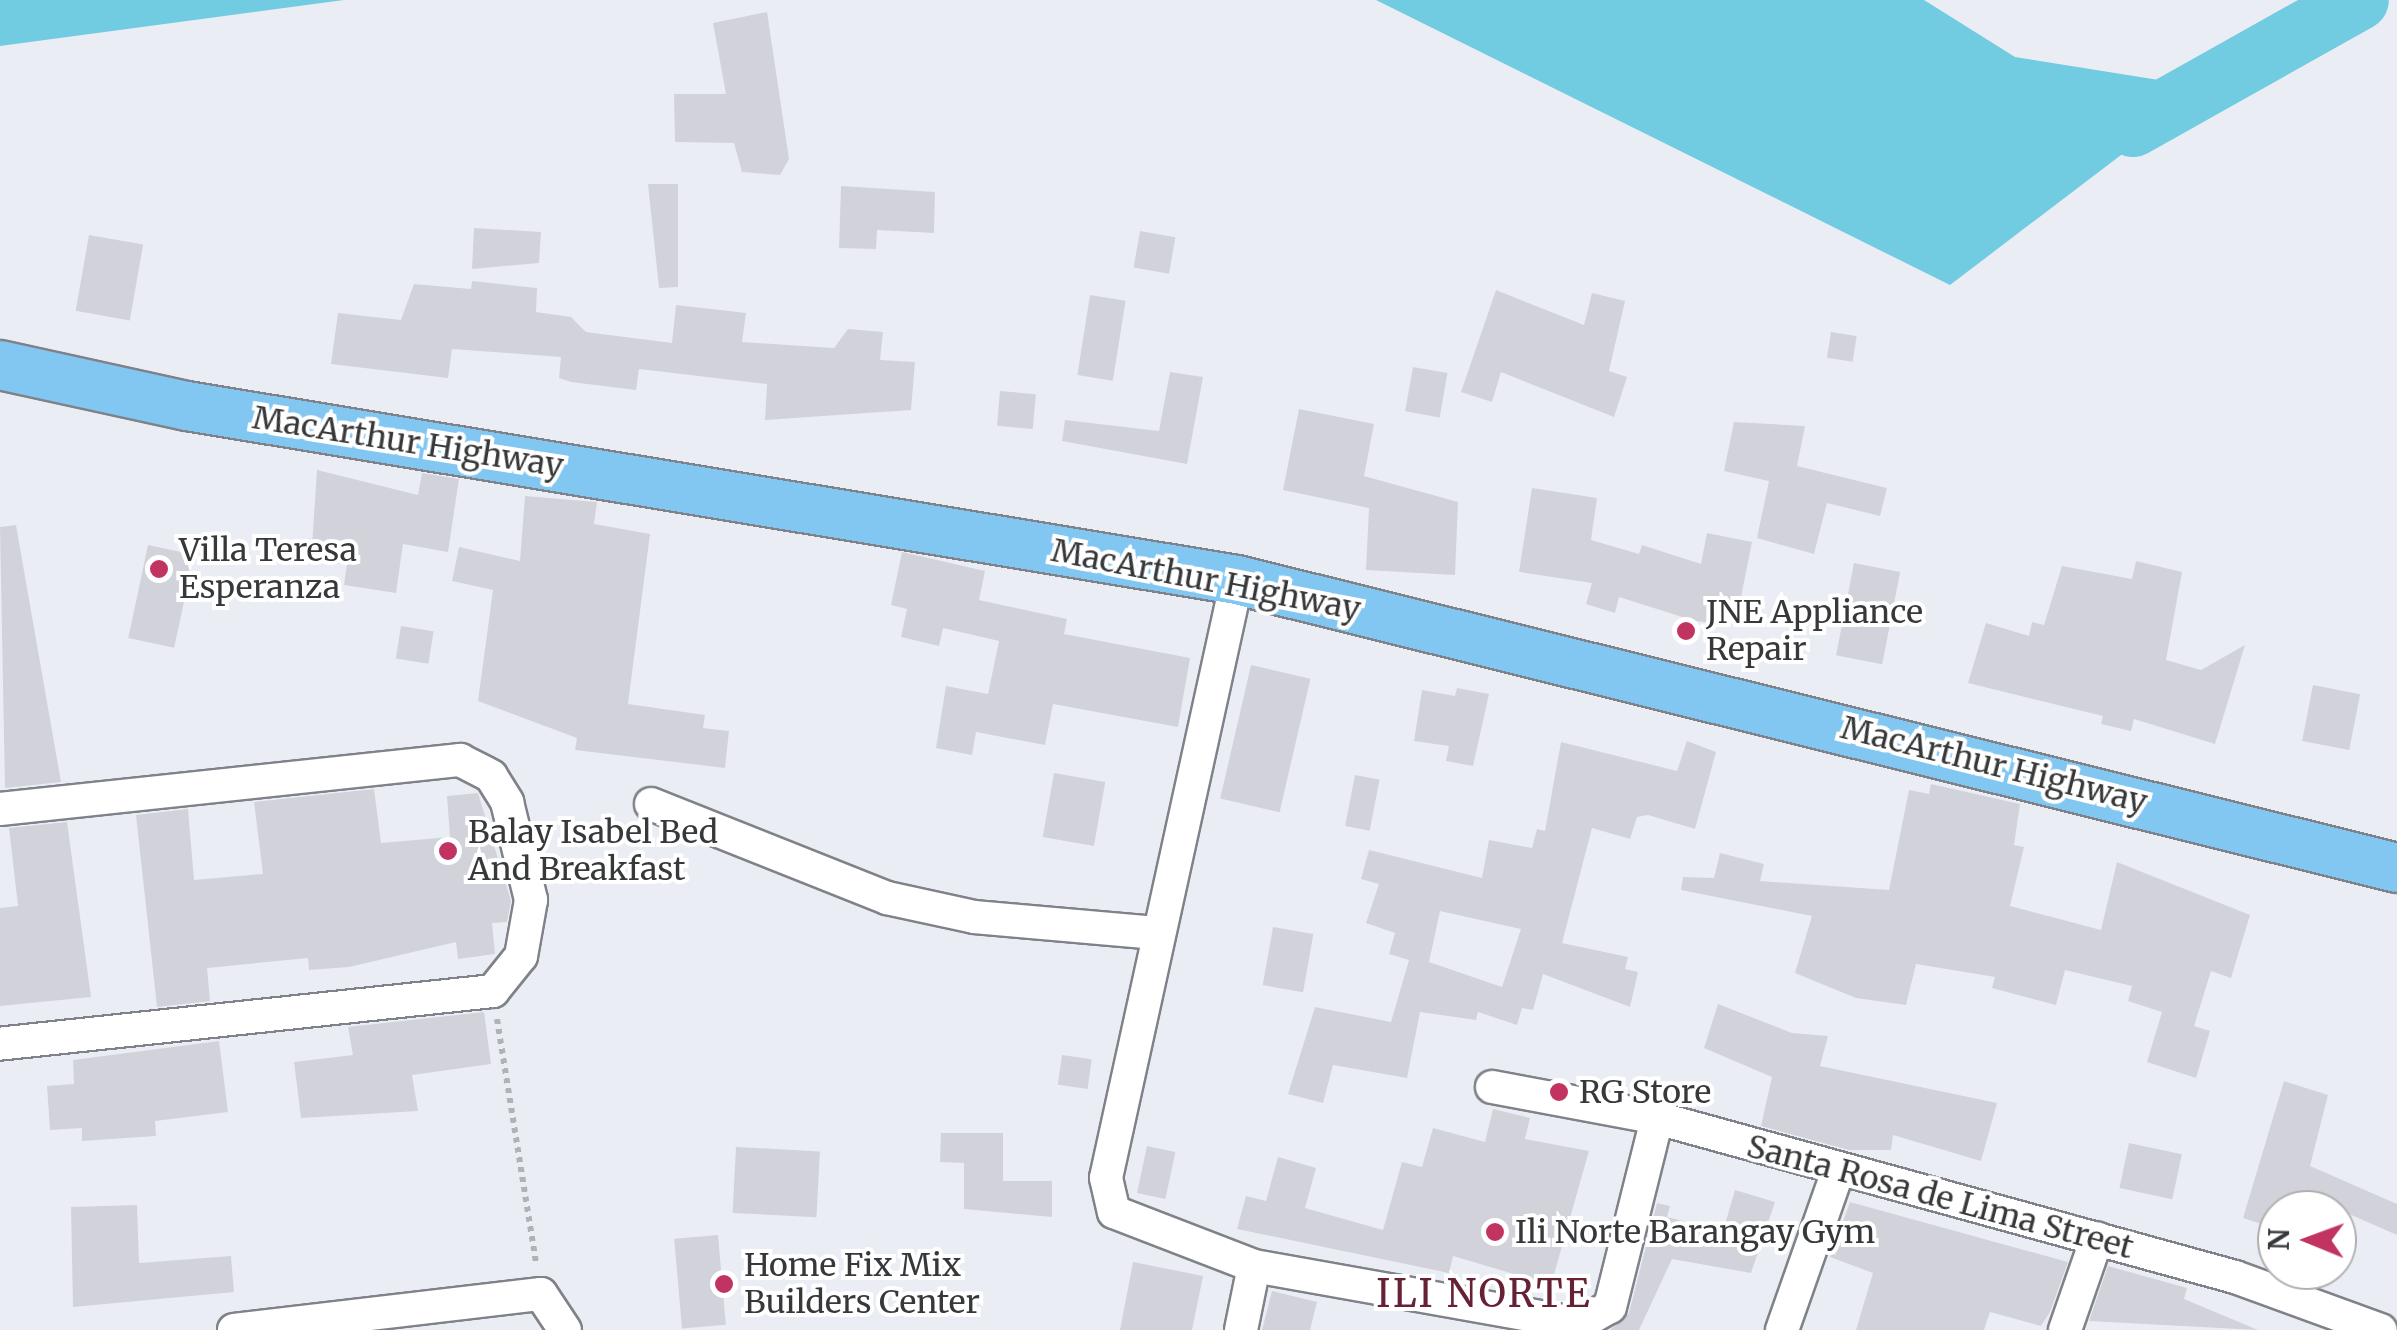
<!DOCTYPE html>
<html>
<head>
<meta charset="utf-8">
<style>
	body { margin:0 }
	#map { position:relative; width:2397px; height:1330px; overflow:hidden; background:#eaeef4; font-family:Merriweather,serif }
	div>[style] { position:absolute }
	.water>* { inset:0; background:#71cbe1 }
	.river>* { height:60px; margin:-30px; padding:0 30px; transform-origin:30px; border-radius:30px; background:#71cbe1 }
	.building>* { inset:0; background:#d2d3da; transform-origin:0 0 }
	.path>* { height:6px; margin-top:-3px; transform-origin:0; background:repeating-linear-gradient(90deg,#afb3b7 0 5px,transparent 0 10px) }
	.roads { filter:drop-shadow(2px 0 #7f8288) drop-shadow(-2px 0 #7f8288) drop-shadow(0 2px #7f8288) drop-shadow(0 -2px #7f8288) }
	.minor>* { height:32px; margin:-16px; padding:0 16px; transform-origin:16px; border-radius:16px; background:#fff }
	.highway>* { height:48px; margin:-24px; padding:0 24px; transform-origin:24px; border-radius:24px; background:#82c7f2 }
	.dots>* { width:28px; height:28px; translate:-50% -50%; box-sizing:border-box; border:5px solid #fff; border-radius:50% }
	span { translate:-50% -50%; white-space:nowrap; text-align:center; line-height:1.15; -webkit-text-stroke:8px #fff; paint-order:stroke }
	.street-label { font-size:32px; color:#36383a }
	.poi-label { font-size:32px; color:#36383a }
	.left { translate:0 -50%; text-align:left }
	.quarter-label { font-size:38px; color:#662135; letter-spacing:2.5px }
	.north { position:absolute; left:2257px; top:1190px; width:100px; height:100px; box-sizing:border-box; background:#fff; border:2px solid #afafb0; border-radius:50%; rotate:271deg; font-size:28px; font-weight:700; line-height:40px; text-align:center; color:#36383a }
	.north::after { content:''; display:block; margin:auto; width:35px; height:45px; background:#c13462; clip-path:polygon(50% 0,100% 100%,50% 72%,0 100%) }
</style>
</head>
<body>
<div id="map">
	<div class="water">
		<div style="clip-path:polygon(0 0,344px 0,0 46px)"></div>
		<div style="clip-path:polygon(1376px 0,1924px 0,2015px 57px,2209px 88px,1950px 285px)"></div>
	</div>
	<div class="river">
		<div style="left:2133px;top:127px;width:259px;rotate:-29.3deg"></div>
	</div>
	<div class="building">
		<div style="clip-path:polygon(767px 12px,789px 159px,780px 175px,742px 172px,734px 143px,675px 142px,674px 94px,726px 94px,713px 23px)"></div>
		<div style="clip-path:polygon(648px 184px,678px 184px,678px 287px,659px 288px)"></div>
		<div style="clip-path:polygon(841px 186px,935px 192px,934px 233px,877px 230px,876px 249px,839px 248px)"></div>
		<div style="clip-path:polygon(474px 228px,541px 232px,539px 263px,472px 269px)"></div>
		<div style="left:1140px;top:231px;width:36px;height:37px;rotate:10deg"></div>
		<div style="left:89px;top:235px;width:55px;height:77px;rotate:10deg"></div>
		<div style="clip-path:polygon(472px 281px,537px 288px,536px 312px,571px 317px,586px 332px,672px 343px,676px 305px,746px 313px,742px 342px,834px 348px,848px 329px,883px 332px,880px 360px,915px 362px,911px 410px,765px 420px,767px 384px,639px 369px,636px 390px,571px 382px,559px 378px,561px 357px,452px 349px,448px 378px,331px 364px,338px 313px,401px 320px,414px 284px,471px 289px)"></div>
		<div style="clip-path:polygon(1496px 290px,1584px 325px,1592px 293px,1625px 301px,1609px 371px,1627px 377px,1614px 417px,1501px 372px,1492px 402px,1461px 392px)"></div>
		<div style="left:1090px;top:295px;width:36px;height:81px;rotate:9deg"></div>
		<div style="left:1831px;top:332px;width:26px;height:26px;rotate:9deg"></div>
		<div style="left:1413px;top:367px;width:35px;height:45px;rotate:10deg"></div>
		<div style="clip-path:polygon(1170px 372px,1203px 377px,1187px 464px,1062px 441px,1065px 420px,1159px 431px)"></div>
		<div style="left:1000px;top:391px;width:36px;height:35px;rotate:5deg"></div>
		<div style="clip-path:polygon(1299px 409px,1374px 424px,1364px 476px,1458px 502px,1455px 575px,1366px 570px,1369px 508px,1283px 490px)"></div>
		<div style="clip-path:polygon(1734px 422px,1805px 426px,1797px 466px,1887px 488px,1880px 516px,1827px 503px,1814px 554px,1757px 538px,1769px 481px,1724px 471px)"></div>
		<div style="clip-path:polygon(317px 470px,418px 495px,422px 473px,459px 479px,448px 552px,403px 544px,396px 593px,344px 585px,347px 564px,311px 561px)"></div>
		<div style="clip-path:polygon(1532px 488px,1597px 498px,1591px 540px,1639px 554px,1642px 545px,1701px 564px,1707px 533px,1752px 542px,1738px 612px,1715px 608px,1713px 623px,1695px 621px,1619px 597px,1615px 613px,1586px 604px,1592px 583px,1519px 572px)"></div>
		<div style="clip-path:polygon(525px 496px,597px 502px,594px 524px,650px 534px,628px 704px,705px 715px,703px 728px,729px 731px,725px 768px,575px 750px,577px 738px,478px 701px,493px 590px,452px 581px,459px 547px,520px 561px)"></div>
		<div style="clip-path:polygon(16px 525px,61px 782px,5px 788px,0 527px)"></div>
		<div style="left:148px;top:545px;width:47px;height:95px;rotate:12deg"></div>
		<div style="clip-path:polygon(902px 552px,985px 571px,979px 600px,1067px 619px,1064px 634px,1190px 658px,1178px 727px,1053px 704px,1045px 745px,976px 732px,972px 755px,936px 748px,946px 686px,988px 694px,999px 641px,943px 628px,939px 646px,901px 637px,907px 609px,891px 605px)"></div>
		<div style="clip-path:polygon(2136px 561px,2182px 572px,2166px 660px,2201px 670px,2245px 645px,2215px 744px,2134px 719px,2131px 731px,2101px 724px,2103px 716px,1968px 683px,1986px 623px,2029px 636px,2032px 622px,2044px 625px,2062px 566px,2132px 579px)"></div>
		<div style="left:1854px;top:563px;width:47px;height:94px;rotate:11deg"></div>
		<div style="left:401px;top:626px;width:33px;height:33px;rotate:9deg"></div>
		<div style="left:1251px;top:665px;width:61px;height:137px;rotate:13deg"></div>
		<div style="left:2313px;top:685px;width:48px;height:57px;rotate:11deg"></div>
		<div style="clip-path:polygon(1457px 688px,1489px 694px,1473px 766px,1446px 761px,1449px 746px,1414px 741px,1422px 690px,1455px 696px)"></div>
		<div style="clip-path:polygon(evenodd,1687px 741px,1716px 752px,1695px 829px,1648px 815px,1637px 817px,1630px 839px,1592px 828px,1562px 943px,1628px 957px,1625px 969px,1638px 972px,1630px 1007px,1543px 974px,1533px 1010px,1522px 1008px,1517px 1025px,1478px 1012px,1476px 1020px,1420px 1012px,1407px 1078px,1333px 1065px,1323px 1103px,1288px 1094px,1315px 1007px,1391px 1022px,1409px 960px,1389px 954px,1395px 933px,1366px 923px,1379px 884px,1361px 879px,1369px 850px,1482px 878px,1489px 840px,1532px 848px,1537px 829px,1545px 831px,1561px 742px,1677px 771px,1687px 741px,1440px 911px,1521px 929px,1502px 987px,1429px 962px,1440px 911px)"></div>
		<div style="left:1054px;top:773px;width:52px;height:65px;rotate:10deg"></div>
		<div style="left:1355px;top:775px;width:25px;height:52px;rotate:11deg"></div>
		<div style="clip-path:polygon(1931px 784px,2020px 804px,2014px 845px,2024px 847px,2010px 906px,2101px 930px,2117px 862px,2250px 915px,2231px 978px,2211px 971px,2194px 1026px,2210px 1031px,2196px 1078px,2147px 1062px,2162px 1012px,2128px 1001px,2132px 986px,2065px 970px,2056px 1005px,1992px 988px,1995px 977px,1916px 964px,1906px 1005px,1856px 998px,1795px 973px,1812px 916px,1681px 890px,1683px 877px,1714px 878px,1720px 853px,1764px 864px,1760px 881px,1889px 890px,1909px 790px,1929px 794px)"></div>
		<div style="clip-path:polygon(374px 789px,381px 843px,450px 837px,447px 796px,478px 793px,511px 901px,507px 922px,492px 923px,495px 954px,458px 959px,456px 942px,349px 967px,309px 970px,308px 958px,207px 968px,210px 1001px,157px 1007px,136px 815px,188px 809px,194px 880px,263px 874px,254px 802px)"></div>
		<div style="clip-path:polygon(67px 822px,91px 997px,0 1006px,0 908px,18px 906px,9px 828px)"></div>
		<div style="left:1273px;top:927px;width:41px;height:59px;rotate:10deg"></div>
		<div style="clip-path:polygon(1718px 1004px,1792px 1033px,1828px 1036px,1820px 1066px,1997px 1103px,1981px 1161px,1893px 1135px,1891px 1150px,1849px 1150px,1761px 1126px,1772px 1077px,1704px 1048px)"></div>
		<div style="clip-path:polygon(484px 1012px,491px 1064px,412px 1075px,418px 1111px,301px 1118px,294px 1062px,353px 1055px,348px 1027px)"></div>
		<div style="clip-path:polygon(219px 1041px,228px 1112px,155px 1121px,156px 1136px,82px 1141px,82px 1128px,50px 1130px,47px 1086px,74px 1084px,73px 1060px)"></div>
		<div style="left:1062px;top:1055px;width:30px;height:30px;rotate:8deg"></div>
		<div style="clip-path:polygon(2284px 1081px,2328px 1095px,2310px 1166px,2397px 1204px,2397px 1235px,2340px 1210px,2277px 1210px,2277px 1229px,2243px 1218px)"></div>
		<div style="clip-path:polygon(1493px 1109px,1530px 1118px,1525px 1139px,1589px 1151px,1551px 1285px,1453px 1256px,1449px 1273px,1237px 1229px,1246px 1196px,1266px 1201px,1278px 1157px,1316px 1168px,1305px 1208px,1383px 1230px,1402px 1162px,1422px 1167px,1433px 1128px,1485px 1142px)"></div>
		<div style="clip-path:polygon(941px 1133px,1003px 1133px,1003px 1181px,1052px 1181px,1052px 1217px,964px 1209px,964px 1163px,940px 1162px)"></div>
		<div style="left:2129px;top:1143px;width:54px;height:46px;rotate:12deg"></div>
		<div style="left:1147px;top:1146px;width:29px;height:48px;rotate:12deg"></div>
		<div style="left:736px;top:1147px;width:84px;height:66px;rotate:3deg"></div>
		<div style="clip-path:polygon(1735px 1190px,1775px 1202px,1751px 1273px,1672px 1259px,1639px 1330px,1610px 1330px,1629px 1313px,1657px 1203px,1670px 1206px,1667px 1217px,1723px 1231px)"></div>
		<div style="clip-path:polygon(1850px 1202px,2068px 1262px,2050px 1312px,2041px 1326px,1990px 1312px,1984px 1330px,1856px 1330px,1873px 1273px,1830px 1257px)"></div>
		<div style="clip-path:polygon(137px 1205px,139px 1263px,231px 1256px,234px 1292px,73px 1307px,71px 1207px)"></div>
		<div style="left:718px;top:1235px;width:90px;height:44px;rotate:85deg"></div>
		<div style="clip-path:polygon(1133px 1262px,1203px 1276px,1192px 1330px,1120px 1330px)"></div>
		<div style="clip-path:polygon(2108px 1266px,2187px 1288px,2184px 1299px,2258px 1330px,2089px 1321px)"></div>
		<div style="clip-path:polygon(1272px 1291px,1317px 1302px,1310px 1330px,1262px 1330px)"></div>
	</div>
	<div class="path">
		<div style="left:497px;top:1019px;width:247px;rotate:80.9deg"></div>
	</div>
	<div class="roads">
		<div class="minor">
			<div style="left:1237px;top:580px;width:612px;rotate:102.36deg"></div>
			<div style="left:1106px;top:1178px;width:35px;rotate:77deg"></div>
			<div style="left:1114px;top:1212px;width:150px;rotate:21.1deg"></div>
			<div style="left:1254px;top:1266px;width:331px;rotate:10.1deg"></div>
			<div style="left:1580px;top:1324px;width:34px;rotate:-30deg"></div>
			<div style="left:1610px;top:1307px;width:195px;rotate:-76deg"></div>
			<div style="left:651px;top:804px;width:254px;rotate:21.7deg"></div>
			<div style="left:887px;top:898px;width:89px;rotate:12.3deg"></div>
			<div style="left:974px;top:917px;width:183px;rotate:5deg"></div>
			<div style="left:0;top:809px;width:463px;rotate:-6.1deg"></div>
			<div style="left:460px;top:760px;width:35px;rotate:27deg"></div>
			<div style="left:491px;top:776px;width:31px;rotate:58deg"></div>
			<div style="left:507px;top:802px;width:101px;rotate:76.2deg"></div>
			<div style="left:531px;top:900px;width:57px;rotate:100.1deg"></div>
			<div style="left:521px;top:956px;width:45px;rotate:128.7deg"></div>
			<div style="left:493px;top:991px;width:496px;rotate:173.9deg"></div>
			<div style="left:1492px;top:1087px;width:168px;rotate:10.6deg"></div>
			<div style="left:1657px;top:1118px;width:599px;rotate:15.38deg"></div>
			<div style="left:2235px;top:1277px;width:155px;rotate:20deg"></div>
			<div style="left:234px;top:1330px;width:309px;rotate:-6.7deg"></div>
			<div style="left:541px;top:1294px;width:43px;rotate:56.3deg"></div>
			<div style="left:1241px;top:1330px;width:65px;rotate:-78.5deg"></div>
			<div style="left:1782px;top:1330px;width:165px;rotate:-70.6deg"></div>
			<div style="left:2065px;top:1330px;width:97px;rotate:-70.8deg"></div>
		</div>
		<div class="highway">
			<div style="left:0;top:365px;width:191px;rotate:12.4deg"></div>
			<div style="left:187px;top:406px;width:1064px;rotate:9.41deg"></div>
			<div style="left:1237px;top:580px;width:1195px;rotate:13.94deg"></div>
		</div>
	</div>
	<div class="dots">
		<div style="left:159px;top:569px;background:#c13462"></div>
		<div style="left:1686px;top:631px;background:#c13462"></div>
		<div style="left:448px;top:851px;background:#c13462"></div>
		<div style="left:1559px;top:1092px;background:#c13462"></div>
		<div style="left:1495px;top:1232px;background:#c13462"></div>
		<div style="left:724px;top:1284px;background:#c13462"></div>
	</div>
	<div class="street-label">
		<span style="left:408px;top:442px;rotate:9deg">MacArthur Highway</span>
		<span style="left:1206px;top:580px;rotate:11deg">MacArthur Highway</span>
		<span style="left:1994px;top:765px;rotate:14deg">MacArthur Highway</span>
		<span style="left:1940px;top:1197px;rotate:15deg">Santa Rosa de Lima Street</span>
	</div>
	<div class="poi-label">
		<span class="left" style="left:179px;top:569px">Villa Teresa<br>Esperanza</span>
		<span class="left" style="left:1706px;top:631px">JNE Appliance<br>Repair</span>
		<span class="left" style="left:468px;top:851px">Balay Isabel Bed<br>And Breakfast</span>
		<span class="left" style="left:1579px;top:1092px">RG Store</span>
		<span class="left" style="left:1515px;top:1232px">Ili Norte Barangay Gym</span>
		<span class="left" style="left:744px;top:1284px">Home Fix Mix<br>Builders Center</span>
	</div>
	<div class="quarter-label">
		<span style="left:1484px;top:1294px">ILI NORTE</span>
	</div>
	<div class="north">N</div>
</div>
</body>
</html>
